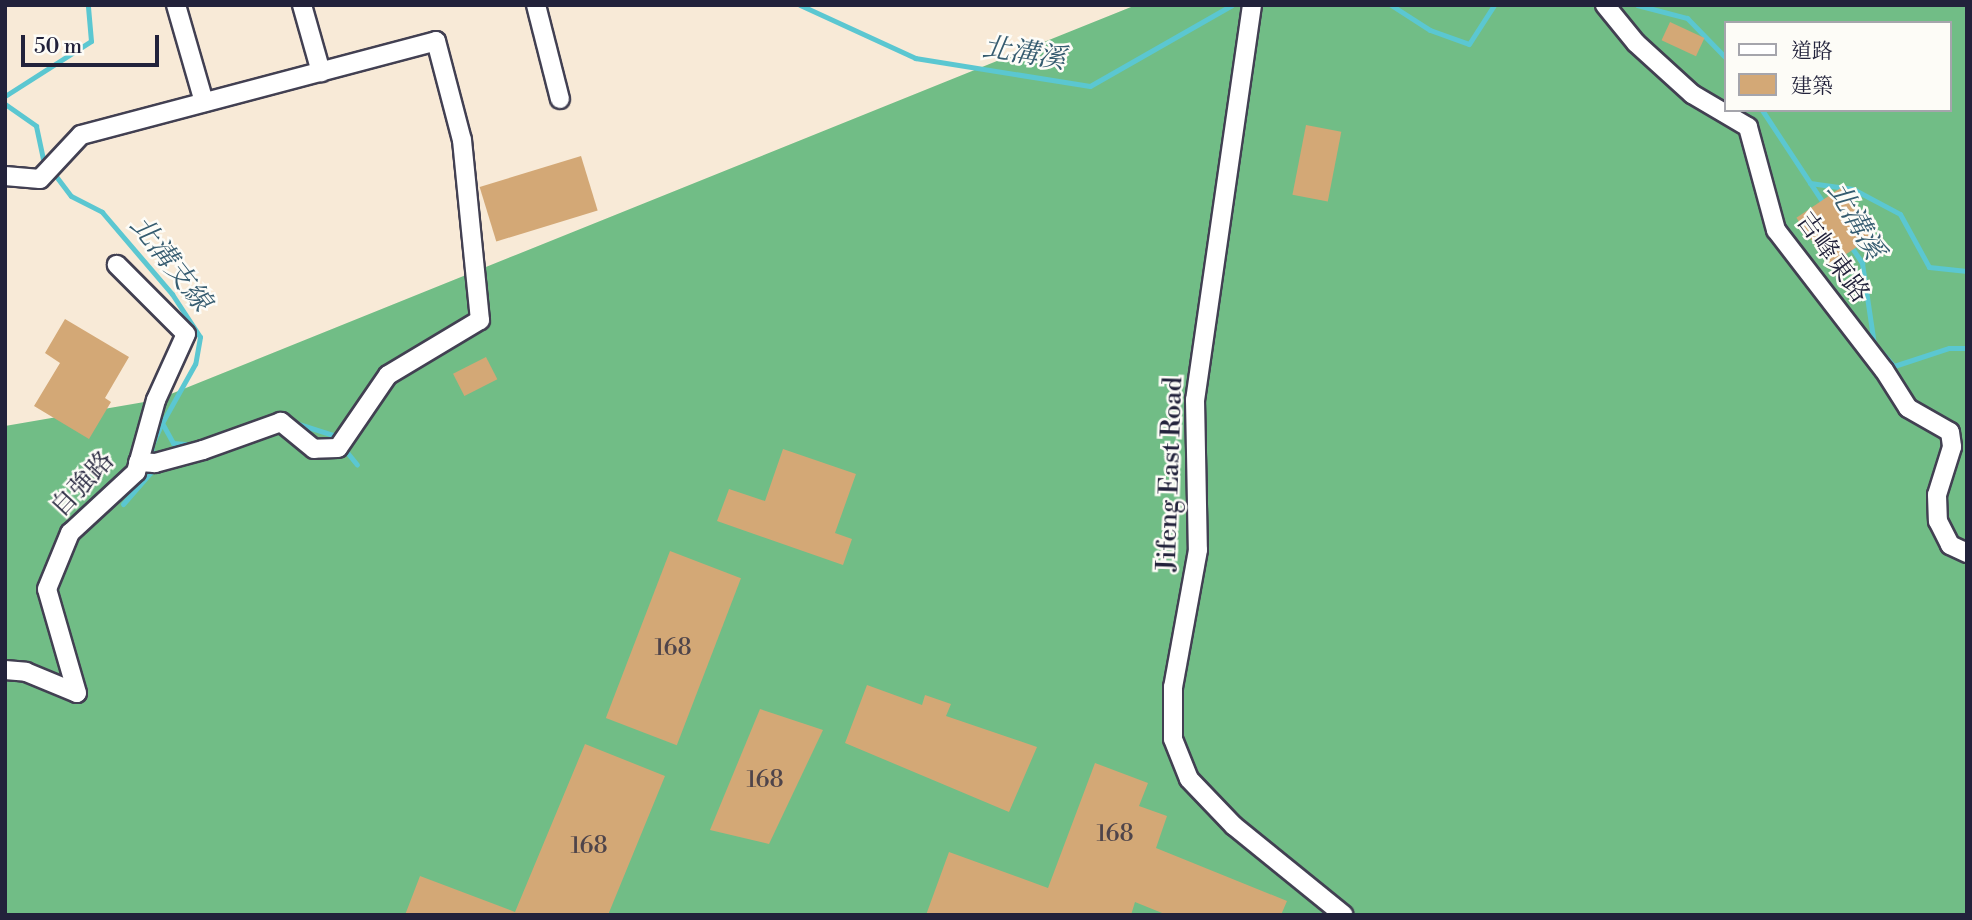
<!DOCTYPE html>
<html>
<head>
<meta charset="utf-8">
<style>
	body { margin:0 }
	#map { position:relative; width:1972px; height:920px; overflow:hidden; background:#f8ead7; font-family:"Libre Bodoni","Noto Serif TC",serif }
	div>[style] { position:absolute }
	.forest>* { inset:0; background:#71bd86 }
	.stream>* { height:5px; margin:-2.5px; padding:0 2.5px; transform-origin:2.5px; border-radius:2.5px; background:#5bc7d1 }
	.building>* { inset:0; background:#d3a876; transform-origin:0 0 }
	.roads { filter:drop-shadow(2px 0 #424052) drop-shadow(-2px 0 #424052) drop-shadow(0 2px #424052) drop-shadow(0 -2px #424052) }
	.street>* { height:18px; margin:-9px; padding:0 9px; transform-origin:9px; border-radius:9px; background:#fff }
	span { translate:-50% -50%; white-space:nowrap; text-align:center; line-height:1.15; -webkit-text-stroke:5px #fdfcf7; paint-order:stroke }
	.number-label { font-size:23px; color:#4e444a }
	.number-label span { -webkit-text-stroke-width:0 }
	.street-label { font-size:26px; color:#22223b }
	.water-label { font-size:28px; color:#365c70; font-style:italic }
	.frame { position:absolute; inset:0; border:7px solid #22223b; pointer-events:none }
	.legend { position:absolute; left:1724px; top:21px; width:228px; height:91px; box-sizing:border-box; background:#fdfcf7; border:2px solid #a5a5ac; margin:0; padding:9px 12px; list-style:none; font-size:21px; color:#22223b }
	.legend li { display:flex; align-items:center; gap:14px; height:35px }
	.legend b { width:35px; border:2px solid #a5a5ac }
	.scale { position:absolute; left:21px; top:35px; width:138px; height:32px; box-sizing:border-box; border:4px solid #22223b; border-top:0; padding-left:9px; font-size:21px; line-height:24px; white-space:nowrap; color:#22223b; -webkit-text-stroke:5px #fdfcf7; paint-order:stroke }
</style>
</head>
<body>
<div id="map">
	<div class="forest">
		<div style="clip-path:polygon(evenodd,1136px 5px,1967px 5px,1967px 915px,5px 915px,5px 426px,156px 400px,1136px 5px,1725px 23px,1949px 23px,1949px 110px,1725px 110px,1725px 23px)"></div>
	</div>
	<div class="stream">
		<div style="left:800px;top:5px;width:127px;rotate:24.7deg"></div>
		<div style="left:915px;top:58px;width:177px;rotate:9.1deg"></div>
		<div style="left:1090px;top:86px;width:163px;rotate:-29.7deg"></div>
		<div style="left:1391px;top:5px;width:46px;rotate:32.7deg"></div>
		<div style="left:1430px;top:30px;width:41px;rotate:19.7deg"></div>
		<div style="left:1469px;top:44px;width:46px;rotate:-57.3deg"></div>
		<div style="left:1637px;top:5px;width:52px;rotate:14.6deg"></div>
		<div style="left:1687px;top:18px;width:54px;rotate:45.7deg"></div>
		<div style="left:5px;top:96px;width:102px;rotate:-32.6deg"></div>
		<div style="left:91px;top:41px;width:36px;rotate:-95deg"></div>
		<div style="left:5px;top:104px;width:38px;rotate:35deg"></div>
		<div style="left:36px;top:126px;width:34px;rotate:78deg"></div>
		<div style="left:43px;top:159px;width:46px;rotate:52.9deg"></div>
		<div style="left:71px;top:196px;width:35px;rotate:27deg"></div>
		<div style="left:102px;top:212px;width:108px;rotate:49.5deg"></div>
		<div style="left:172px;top:294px;width:51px;rotate:56.9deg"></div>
		<div style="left:200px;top:337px;width:27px;rotate:100deg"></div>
		<div style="left:195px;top:364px;width:68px;rotate:119.2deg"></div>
		<div style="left:162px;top:423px;width:23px;rotate:61deg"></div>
		<div style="left:173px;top:443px;width:24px;rotate:5deg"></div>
		<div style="left:1762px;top:110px;width:113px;rotate:56.6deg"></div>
		<div style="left:1810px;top:183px;width:43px;rotate:7.9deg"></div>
		<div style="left:1853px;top:189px;width:53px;rotate:28deg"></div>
		<div style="left:1900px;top:214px;width:60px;rotate:61.3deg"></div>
		<div style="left:1929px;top:267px;width:38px;rotate:6deg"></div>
		<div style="left:1850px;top:245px;width:22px;rotate:56deg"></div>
		<div style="left:1862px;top:263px;width:82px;rotate:81.6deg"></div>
		<div style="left:1874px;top:344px;width:30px;rotate:48deg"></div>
		<div style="left:1894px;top:366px;width:58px;rotate:-18.1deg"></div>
		<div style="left:1949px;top:348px;width:18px"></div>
		<div style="left:286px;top:420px;width:49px;rotate:17.7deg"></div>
		<div style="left:333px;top:435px;width:38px;rotate:51deg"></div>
		<div style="left:123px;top:504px;width:41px;rotate:-48.9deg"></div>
		<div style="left:150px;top:473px;width:28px;rotate:-86deg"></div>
		<div style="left:152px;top:445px;width:24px;rotate:-66deg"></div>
	</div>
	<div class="building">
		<div style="left:1670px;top:22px;width:38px;height:20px;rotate:25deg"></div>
		<div style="left:1306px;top:125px;width:36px;height:71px;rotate:11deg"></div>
		<div style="left:581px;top:156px;width:57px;height:106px;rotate:73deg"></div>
		<div style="left:1842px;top:187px;width:58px;height:55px;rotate:56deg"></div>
		<div style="clip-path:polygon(65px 319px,129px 357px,105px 398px,111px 402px,89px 439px,34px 406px,60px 363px,45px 353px)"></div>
		<div style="left:486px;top:357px;width:25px;height:37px;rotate:63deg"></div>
		<div style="clip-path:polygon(783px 449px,856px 474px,835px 533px,852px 539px,843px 565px,717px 521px,729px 489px,765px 501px)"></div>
		<div style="left:670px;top:551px;width:76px;height:179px;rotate:21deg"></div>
		<div style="clip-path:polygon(867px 685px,922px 705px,925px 695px,951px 704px,946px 716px,1037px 747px,1009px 812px,845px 743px)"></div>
		<div style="clip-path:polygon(760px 709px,823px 730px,769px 844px,710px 830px)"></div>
		<div style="clip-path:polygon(585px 744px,665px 776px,608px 915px,405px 915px,420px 876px,515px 912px)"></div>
		<div style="clip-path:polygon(1095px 763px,1148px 783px,1139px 806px,1167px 816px,1156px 848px,1287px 901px,1281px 915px,1167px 915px,1135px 902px,1131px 915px,926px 915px,949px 852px,1048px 888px)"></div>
	</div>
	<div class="roads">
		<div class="street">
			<div style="left:176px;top:5px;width:101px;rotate:73.9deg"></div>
			<div style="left:302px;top:5px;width:70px;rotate:74.2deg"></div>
			<div style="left:536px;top:5px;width:97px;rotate:75.7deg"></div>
			<div style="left:1252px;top:5px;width:399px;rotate:98.2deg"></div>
			<div style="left:1195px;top:400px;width:150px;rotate:88.9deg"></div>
			<div style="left:1198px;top:550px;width:139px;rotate:100.3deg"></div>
			<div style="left:1173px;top:687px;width:52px;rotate:90deg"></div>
			<div style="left:1173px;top:739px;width:43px;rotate:68.2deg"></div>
			<div style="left:1189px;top:779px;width:65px;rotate:46.2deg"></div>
			<div style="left:1234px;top:826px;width:141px;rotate:39deg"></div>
			<div style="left:1605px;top:5px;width:49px;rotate:50.8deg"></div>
			<div style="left:1636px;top:43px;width:76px;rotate:42.3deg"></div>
			<div style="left:1692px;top:94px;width:65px;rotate:30.5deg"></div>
			<div style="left:1748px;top:127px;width:107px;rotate:74.8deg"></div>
			<div style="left:1776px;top:230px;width:177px;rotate:52.4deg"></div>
			<div style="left:1884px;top:370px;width:45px;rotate:57.7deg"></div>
			<div style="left:1908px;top:408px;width:48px;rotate:29.7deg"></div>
			<div style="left:1950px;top:432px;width:15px;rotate:82deg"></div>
			<div style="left:1952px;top:447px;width:50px;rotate:107.4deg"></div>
			<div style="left:1937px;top:495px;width:26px;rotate:88deg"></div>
			<div style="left:1938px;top:521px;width:27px;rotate:63deg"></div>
			<div style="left:1950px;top:545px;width:19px;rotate:25deg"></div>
			<div style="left:5px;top:176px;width:35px;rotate:5deg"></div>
			<div style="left:40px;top:179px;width:60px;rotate:-47deg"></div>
			<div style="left:81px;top:135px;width:367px;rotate:-14.8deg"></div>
			<div style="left:436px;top:41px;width:102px;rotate:75.3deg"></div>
			<div style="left:462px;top:140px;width:181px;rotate:84.3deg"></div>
			<div style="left:480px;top:320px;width:107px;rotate:149.1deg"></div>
			<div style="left:388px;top:375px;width:88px;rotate:124.4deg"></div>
			<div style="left:338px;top:448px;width:24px;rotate:178deg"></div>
			<div style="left:314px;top:449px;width:43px;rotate:-140.7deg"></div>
			<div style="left:281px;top:422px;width:83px;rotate:160.3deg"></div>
			<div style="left:203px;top:450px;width:50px;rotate:164.8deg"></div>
			<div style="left:155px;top:463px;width:17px;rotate:-177deg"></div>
			<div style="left:5px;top:670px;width:21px;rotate:5deg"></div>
			<div style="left:26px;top:672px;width:55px;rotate:22.4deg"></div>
			<div style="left:77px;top:693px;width:108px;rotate:-106.1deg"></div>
			<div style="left:47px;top:589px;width:61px;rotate:-67.7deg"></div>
			<div style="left:70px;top:533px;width:90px;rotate:-42.7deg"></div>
			<div style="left:136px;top:472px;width:75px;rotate:-74.5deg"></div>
			<div style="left:156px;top:400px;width:72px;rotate:-65.6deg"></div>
			<div style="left:186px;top:334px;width:98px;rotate:-135deg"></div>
		</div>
	</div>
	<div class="number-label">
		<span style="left:673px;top:648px">168</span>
		<span style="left:765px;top:780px">168</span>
		<span style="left:1115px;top:834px">168</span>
		<span style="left:589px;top:846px">168</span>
	</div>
	<div class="street-label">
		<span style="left:1832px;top:258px;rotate:54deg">吉峰東路</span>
		<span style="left:1171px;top:474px;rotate:-88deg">Jifeng East Road</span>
		<span style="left:83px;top:485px;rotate:-47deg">自強路</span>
	</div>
	<div class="water-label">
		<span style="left:1024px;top:54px;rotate:9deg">北溝溪</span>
		<span style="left:1855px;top:221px;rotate:60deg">北溝溪</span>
		<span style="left:170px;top:264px;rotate:52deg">北溝支線</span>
	</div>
	<div class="frame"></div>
	<ul class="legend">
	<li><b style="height:9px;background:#fff"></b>道路</li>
	<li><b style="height:19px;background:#d3a876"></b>建築</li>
	</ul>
	<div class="scale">50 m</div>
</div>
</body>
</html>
